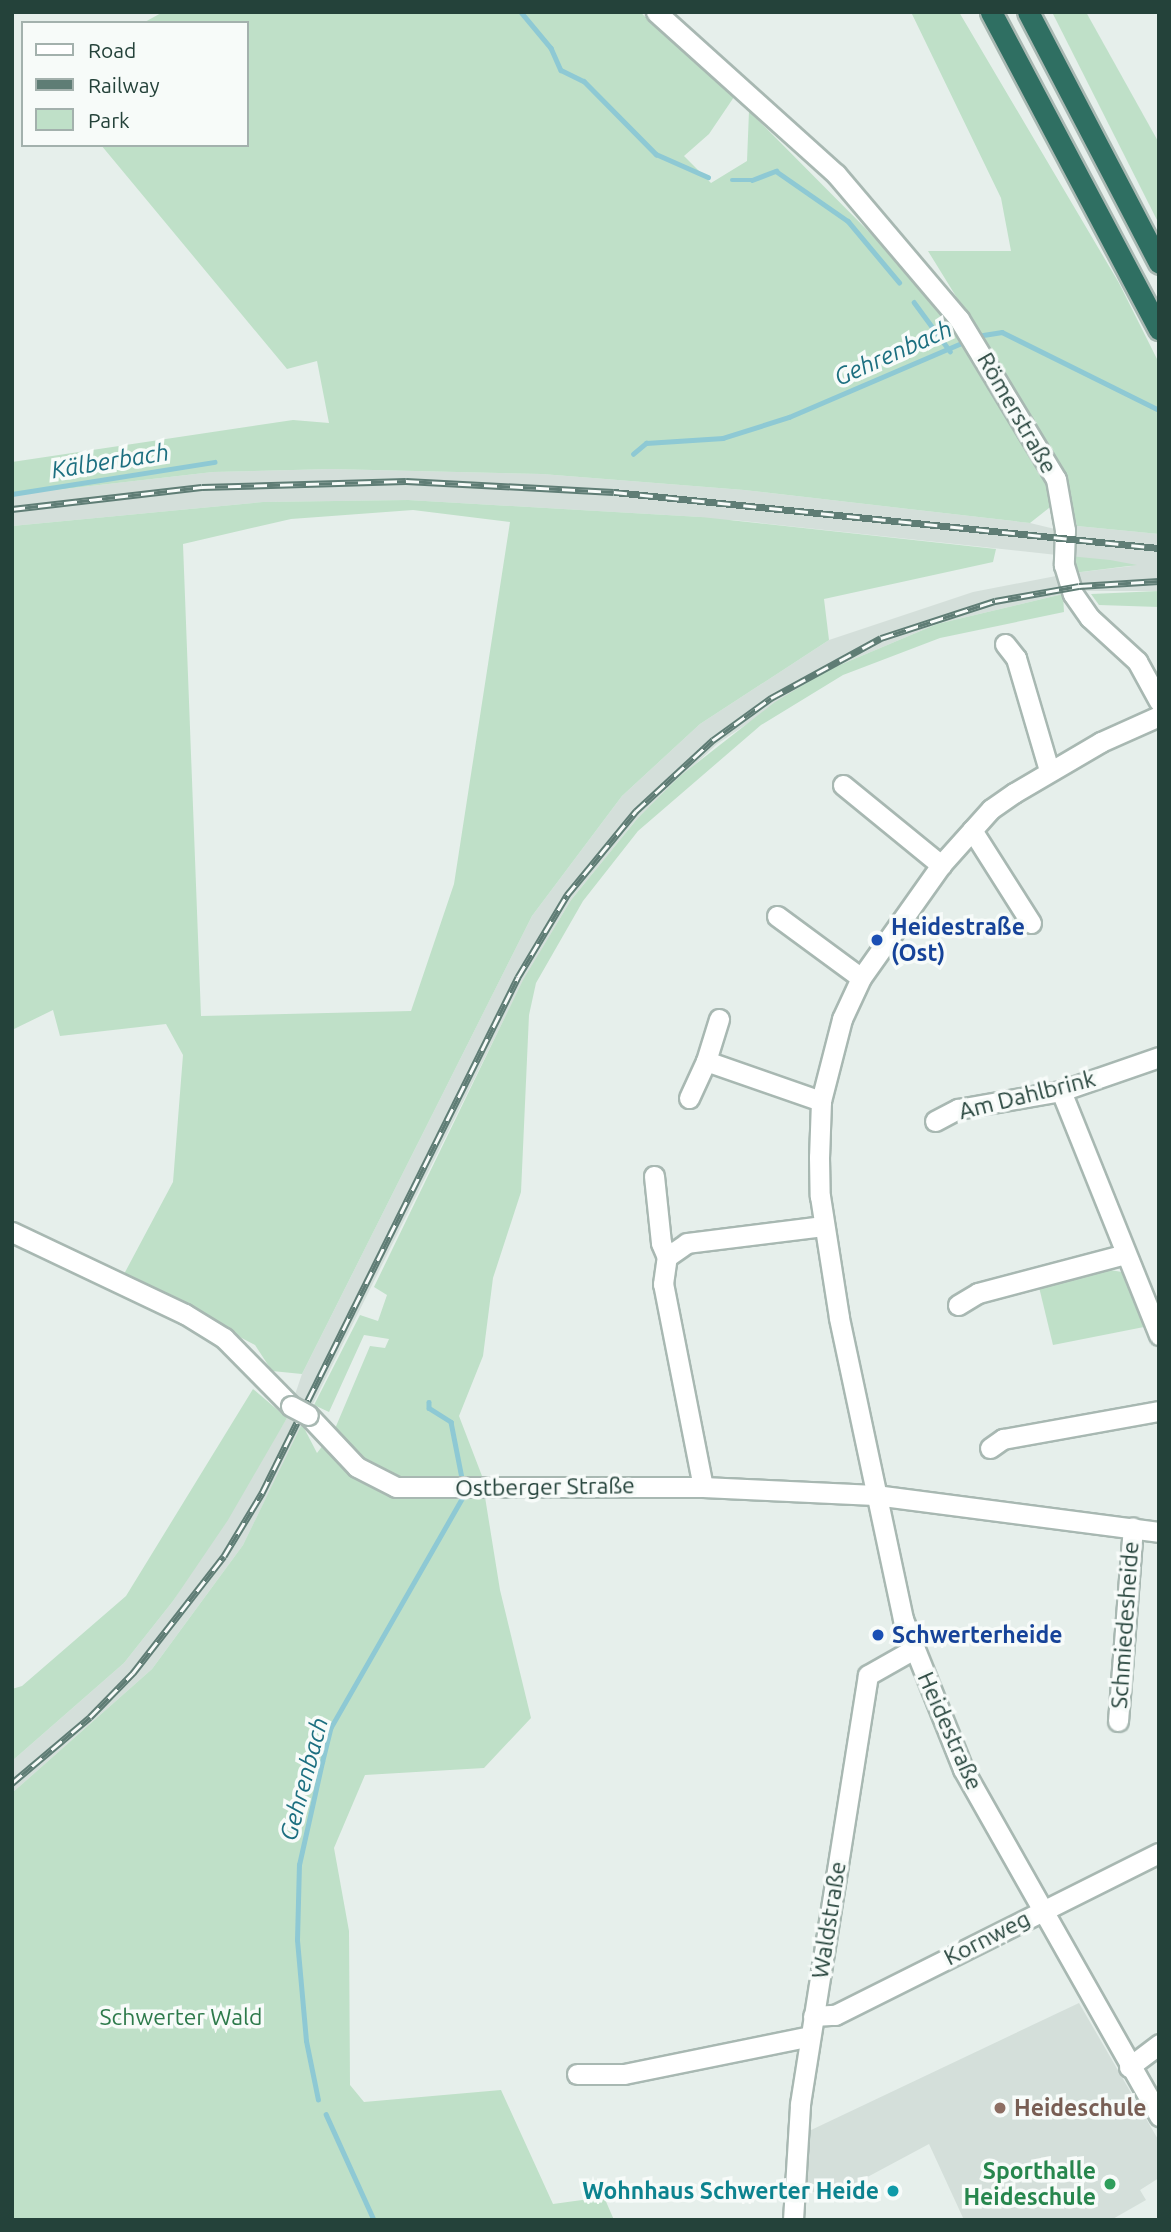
<!DOCTYPE html>
<html>
<head>
<meta charset="utf-8">
<style>
	body { margin:0 }
	#map { position:relative; width:1171px; height:2232px; overflow:hidden; background:#e6efeb; font-family:Ubuntu,sans-serif }
	div>[style] { position:absolute }
	.built>* { inset:0; background:#d4dfda }
	.green>* { inset:0; background:#bfe0c8 }
	.stream>* { height:4.5px; margin:-2.25px; padding:0 2.25px; transform-origin:2.25px; border-radius:2.25px; background:#8ec9d4 }
	.roads { filter:drop-shadow(2px 0 #a8b8b2) drop-shadow(-2px 0 #a8b8b2) drop-shadow(0 2px #a8b8b2) drop-shadow(0 -2px #a8b8b2) }
	.minor>* { height:19px; margin:-9.5px; padding:0 9.5px; transform-origin:9.5px; border-radius:9.5px; background:#fff }
	.highway>* { height:21px; margin:-10.5px; padding:0 10.5px; transform-origin:10.5px; border-radius:10.5px; background:#2f6f62 }
	.rail>* { height:7px; margin-top:-3.5px; transform-origin:0; background:repeating-linear-gradient(90deg,#f7fbf9 0 13px,#5f7d75 0 26px); box-sizing:border-box; border-block:2px solid #5f7d75 }
	.bridges { filter:drop-shadow(2px 0 #a8b8b2) drop-shadow(-2px 0 #a8b8b2) drop-shadow(0 2px #a8b8b2) drop-shadow(0 -2px #a8b8b2) }
	.minor-bridge>* { height:19px; margin:-9.5px; padding:0 9.5px; transform-origin:9.5px; border-radius:9.5px; background:#fff }
	.dots>* { width:19px; height:19px; translate:-50% -50%; box-sizing:border-box; border:4px solid #f7fbf9; border-radius:50% }
	span { translate:-50% -50%; white-space:nowrap; text-align:center; line-height:1.15; -webkit-text-stroke:7px #f7fbf9; paint-order:stroke }
	.street-label { font-size:23px; color:#24423a }
	.transit-label { font-size:23px; color:#164399; font-weight:700 }
	.left { translate:0 -50%; text-align:left }
	.park-label { font-size:23px; color:#2d7a4b }
	.education-label { font-size:23px; color:#785e54; font-weight:700 }
	.leisure-label { font-size:23px; color:#27864d; font-weight:700 }
	.right { translate:-100% -50%; text-align:right }
	.culture-label { font-size:23px; color:#0d838f; font-weight:700 }
	.water-label { font-size:24px; color:#1c6f80; font-style:italic }
	.frame { position:absolute; inset:0; border:14px solid #24423a; pointer-events:none }
	.legend { position:absolute; left:21px; top:21px; width:228px; height:126px; box-sizing:border-box; background:#f7fbf9; border:2px solid #a3b1ad; margin:0; padding:9px 12px; list-style:none; font-size:21px; color:#24423a }
	.legend li { display:flex; align-items:center; gap:14px; height:35px }
	.legend b { width:35px; border:2px solid #a3b1ad }
</style>
</head>
<body>
<div id="map">
	<div class="built">
		<div style="clip-path:polygon(331px 469px,542px 474px,744px 490px,1030px 523px,1059px 530px,1057px 555px,733px 520px,711px 522px,701px 517px,408px 500px,263px 502px,12px 526px,12px 495px,213px 472px)"></div>
		<div style="clip-path:polygon(1077px 526px,1159px 534px,1159px 591px,1081px 591px,1073px 573px,1132px 566px,1069px 556px,1071px 531px)"></div>
		<div style="clip-path:polygon(1056px 576px,1063px 594px,937px 624px,828px 670px,717px 744px,637px 819px,571px 900px,523px 981px,243px 1545px,152px 1669px,12px 1793px,12px 1761px,124px 1663px,173px 1601px,287px 1418px,302px 1374px,532px 916px,622px 796px,700px 724px,829px 640px,973px 592px)"></div>
		<div style="clip-path:polygon(1079px 2003px,1159px 2141px,1159px 2178px,1140px 2190px,1146px 2200px,1111px 2220px,964px 2220px,929px 2144px,845px 2189px,804px 2193px,809px 2131px)"></div>
	</div>
	<div class="green">
		<div style="clip-path:polygon(163px 12px,640px 12px,734px 97px,709px 134px,684px 156px,711px 183px,747px 161px,749px 111px,890px 253px,949px 325px,1035px 461px,1054px 504px,1030px 523px,744px 490px,542px 474px,331px 469px,213px 472px,12px 495px,12px 462px,293px 420px,329px 423px,317px 361px,287px 369px,101px 145px,247px 145px,247px 23px,143px 23px)"></div>
		<div style="clip-path:polygon(911px 12px,959px 12px,1119px 283px,1159px 363px,1159px 534px,1077px 526px,1062px 468px,928px 251px,1011px 251px,1001px 198px)"></div>
		<div style="clip-path:polygon(1052px 12px,1086px 12px,1159px 143px,1159px 224px)"></div>
		<div style="clip-path:polygon(evenodd,408px 500px,701px 517px,996px 549px,993px 562px,824px 599px,829px 640px,700px 724px,622px 796px,532px 916px,302px 1374px,272px 1371px,255px 1345px,123px 1276px,173px 1182px,183px 1055px,166px 1024px,60px 1036px,53px 1010px,12px 1030px,12px 526px,263px 502px,408px 500px,413px 510px,510px 522px,454px 884px,411px 1011px,201px 1016px,183px 544px,291px 519px,413px 510px)"></div>
		<div style="clip-path:polygon(1069px 556px,1110px 560px,1137px 565px,1073px 573px)"></div>
		<div style="clip-path:polygon(1159px 591px,1159px 607px,1099px 605px,1091px 594px)"></div>
		<div style="clip-path:polygon(1063px 594px,1064px 612px,940px 638px,843px 675px,761px 725px,638px 831px,583px 901px,536px 983px,529px 1015px,521px 1192px,493px 1278px,483px 1356px,459px 1416px,482px 1476px,474px 1495px,485px 1497px,500px 1590px,531px 1718px,484px 1768px,365px 1775px,334px 1848px,349px 1931px,350px 2085px,364px 2102px,501px 2090px,553px 2204px,604px 2197px,614px 2220px,12px 2220px,12px 1793px,152px 1669px,243px 1545px,302px 1424px,317px 1453px,334px 1431px,370px 1346px,385px 1348px,389px 1339px,364px 1335px,329px 1412px,314px 1405px,360px 1315px,378px 1321px,387px 1295px,374px 1287px,523px 980px,571px 900px,637px 819px,679px 777px,775px 702px,828px 670px,937px 624px)"></div>
		<div style="clip-path:polygon(1104px 1269px,1122px 1272px,1144px 1327px,1053px 1345px,1039px 1287px)"></div>
		<div style="clip-path:polygon(253px 1389px,287px 1418px,228px 1520px,173px 1601px,124px 1663px,12px 1761px,12px 1689px,22px 1686px,126px 1596px)"></div>
	</div>
	<div class="stream">
		<div style="left:521px;top:12px;width:47px;rotate:50.2deg"></div>
		<div style="left:551px;top:48px;width:24px;rotate:66deg"></div>
		<div style="left:561px;top:70px;width:25px;rotate:26deg"></div>
		<div style="left:584px;top:81px;width:103px;rotate:45.4deg"></div>
		<div style="left:656px;top:154px;width:57px;rotate:23.9deg"></div>
		<div style="left:732px;top:180px;width:20px"></div>
		<div style="left:752px;top:180px;width:26px;rotate:-21deg"></div>
		<div style="left:776px;top:171px;width:88px;rotate:34.8deg"></div>
		<div style="left:848px;top:221px;width:80px;rotate:50.1deg"></div>
		<div style="left:914px;top:302px;width:61px;rotate:53.7deg"></div>
		<div style="left:977px;top:336px;width:25px;rotate:-9deg"></div>
		<div style="left:1002px;top:332px;width:175px;rotate:26.4deg"></div>
		<div style="left:633px;top:454px;width:17px;rotate:-40deg"></div>
		<div style="left:646px;top:443px;width:77px;rotate:-3.7deg"></div>
		<div style="left:723px;top:438px;width:69px;rotate:-17.7deg"></div>
		<div style="left:789px;top:417px;width:193px;rotate:-23.2deg"></div>
		<div style="left:12px;top:494px;width:205px;rotate:-9deg"></div>
		<div style="left:429px;top:1402px;width:6px;rotate:90deg"></div>
		<div style="left:429px;top:1408px;width:26px;rotate:32deg"></div>
		<div style="left:451px;top:1422px;width:57px;rotate:78.9deg"></div>
		<div style="left:318px;top:2100px;width:60px;rotate:-101.5deg"></div>
		<div style="left:306px;top:2041px;width:101px;rotate:-95.1deg"></div>
		<div style="left:297px;top:1940px;width:75px;rotate:-88.5deg"></div>
		<div style="left:299px;top:1865px;width:106px;rotate:-77.4deg"></div>
		<div style="left:322px;top:1762px;width:36px;rotate:-76deg"></div>
		<div style="left:331px;top:1727px;width:264px;rotate:-60.2deg"></div>
		<div style="left:326px;top:2114px;width:116px;rotate:65.6deg"></div>
	</div>
	<div class="roads">
		<div class="minor">
			<div style="left:656px;top:12px;width:242px;rotate:42deg"></div>
			<div style="left:836px;top:174px;width:190px;rotate:49.7deg"></div>
			<div style="left:959px;top:319px;width:187px;rotate:58.8deg"></div>
			<div style="left:1056px;top:479px;width:52px;rotate:80deg"></div>
			<div style="left:1065px;top:530px;width:35px;rotate:92deg"></div>
			<div style="left:1064px;top:565px;width:30px;rotate:73deg"></div>
			<div style="left:1073px;top:594px;width:29px;rotate:55deg"></div>
			<div style="left:1090px;top:618px;width:64px;rotate:42.5deg"></div>
			<div style="left:1137px;top:661px;width:46px;rotate:61.2deg"></div>
			<div style="left:1005px;top:644px;width:18px;rotate:52deg"></div>
			<div style="left:1016px;top:658px;width:117px;rotate:73.6deg"></div>
			<div style="left:1159px;top:716px;width:64px;rotate:155.9deg"></div>
			<div style="left:1101px;top:742px;width:101px;rotate:149.6deg"></div>
			<div style="left:1014px;top:793px;width:28px;rotate:145deg"></div>
			<div style="left:991px;top:809px;width:75px;rotate:131.8deg"></div>
			<div style="left:941px;top:865px;width:138px;rotate:125.3deg"></div>
			<div style="left:861px;top:978px;width:45px;rotate:114.9deg"></div>
			<div style="left:842px;top:1019px;width:85px;rotate:104.4deg"></div>
			<div style="left:821px;top:1101px;width:56px;rotate:92deg"></div>
			<div style="left:819px;top:1157px;width:39px;rotate:89deg"></div>
			<div style="left:820px;top:1196px;width:123px;rotate:81.1deg"></div>
			<div style="left:839px;top:1318px;width:308px;rotate:78deg"></div>
			<div style="left:903px;top:1619px;width:162px;rotate:68.2deg"></div>
			<div style="left:963px;top:1769px;width:399px;rotate:60.5deg"></div>
			<div style="left:843px;top:785px;width:127px;rotate:39.2deg"></div>
			<div style="left:972px;top:830px;width:110px;rotate:57.6deg"></div>
			<div style="left:777px;top:916px;width:104px;rotate:36.4deg"></div>
			<div style="left:706px;top:1061px;width:44px;rotate:-72.8deg"></div>
			<div style="left:1061px;top:1091px;width:263px;rotate:68.1deg"></div>
			<div style="left:689px;top:1098px;width:41px;rotate:-65.3deg"></div>
			<div style="left:706px;top:1061px;width:122px;rotate:19.2deg"></div>
			<div style="left:935px;top:1121px;width:26px;rotate:-28deg"></div>
			<div style="left:958px;top:1109px;width:105px;rotate:-9.9deg"></div>
			<div style="left:1061px;top:1091px;width:104px;rotate:-19.1deg"></div>
			<div style="left:654px;top:1176px;width:67px;rotate:84deg"></div>
			<div style="left:661px;top:1243px;width:15px;rotate:67deg"></div>
			<div style="left:12px;top:1232px;width:191px;rotate:25.4deg"></div>
			<div style="left:185px;top:1314px;width:46px;rotate:31.6deg"></div>
			<div style="left:224px;top:1338px;width:95px;rotate:45.4deg"></div>
			<div style="left:958px;top:1305px;width:23px;rotate:-31deg"></div>
			<div style="left:978px;top:1293px;width:153px;rotate:-14.8deg"></div>
			<div style="left:308px;top:1415px;width:71px;rotate:46.7deg"></div>
			<div style="left:357px;top:1467px;width:44px;rotate:27.1deg"></div>
			<div style="left:396px;top:1487px;width:307px"></div>
			<div style="left:703px;top:1487px;width:172px;rotate:2.7deg"></div>
			<div style="left:875px;top:1495px;width:286px;rotate:7.4deg"></div>
			<div style="left:990px;top:1448px;width:16px;rotate:-35deg"></div>
			<div style="left:1003px;top:1439px;width:158px;rotate:-10.2deg"></div>
			<div style="left:703px;top:1487px;width:207px;rotate:-101.1deg"></div>
			<div style="left:663px;top:1284px;width:27px;rotate:-82deg"></div>
			<div style="left:667px;top:1257px;width:24px;rotate:-35deg"></div>
			<div style="left:687px;top:1243px;width:138px;rotate:-7.1deg"></div>
			<div style="left:1118px;top:1721px;width:194px;rotate:-85.6deg"></div>
			<div style="left:813px;top:2016px;width:22px;rotate:-3deg"></div>
			<div style="left:835px;top:2015px;width:362px;rotate:-26.6deg"></div>
			<div style="left:1129px;top:2067px;width:38px;rotate:-37deg"></div>
			<div style="left:577px;top:2074px;width:47px"></div>
			<div style="left:624px;top:2074px;width:190px;rotate:-11.5deg"></div>
			<div style="left:793px;top:2220px;width:116px;rotate:-86.5deg"></div>
			<div style="left:800px;top:2104px;width:434px;rotate:-81deg"></div>
			<div style="left:868px;top:1675px;width:53px;rotate:-29.5deg"></div>
		</div>
		<div class="highway">
			<div style="left:991px;top:12px;width:359px;rotate:62.1deg"></div>
			<div style="left:1028px;top:12px;width:283px;rotate:62.4deg"></div>
		</div>
	</div>
	<div class="rail">
		<div style="left:12px;top:509px;width:191px;rotate:-6.6deg"></div>
		<div style="left:202px;top:487px;width:204px;rotate:-1.7deg"></div>
		<div style="left:406px;top:481px;width:208px;rotate:3deg"></div>
		<div style="left:614px;top:492px;width:548px;rotate:5.87deg"></div>
		<div style="left:12px;top:1783px;width:102px;rotate:-40.2deg"></div>
		<div style="left:90px;top:1717px;width:62px;rotate:-45.7deg"></div>
		<div style="left:133px;top:1673px;width:148px;rotate:-52.1deg"></div>
		<div style="left:224px;top:1556px;width:74px;rotate:-58.9deg"></div>
		<div style="left:262px;top:1493px;width:576px;rotate:-63.61deg"></div>
		<div style="left:518px;top:977px;width:96px;rotate:-59.1deg"></div>
		<div style="left:567px;top:895px;width:109px;rotate:-50.6deg"></div>
		<div style="left:636px;top:811px;width:105px;rotate:-42.7deg"></div>
		<div style="left:713px;top:740px;width:72px;rotate:-35.9deg"></div>
		<div style="left:771px;top:698px;width:125px;rotate:-28.6deg"></div>
		<div style="left:881px;top:638px;width:120px;rotate:-18deg"></div>
		<div style="left:995px;top:601px;width:85px;rotate:-10.1deg"></div>
		<div style="left:1079px;top:586px;width:80px;rotate:-3.6deg"></div>
	</div>
	<div class="bridges">
		<div class="minor-bridge">
			<div style="left:291px;top:1406px;width:19px;rotate:28deg"></div>
		</div>
	</div>
	<div class="dots">
		<div style="left:877px;top:940px;background:#1a4fb4"></div>
		<div style="left:878px;top:1635px;background:#1a4fb4"></div>
		<div style="left:1000px;top:2108px;background:#8d6e63"></div>
		<div style="left:1110px;top:2184px;background:#2e9e5b"></div>
		<div style="left:893px;top:2191px;background:#0f9aa8"></div>
	</div>
	<div class="street-label">
		<span style="left:1017px;top:413px;rotate:60deg">Römerstraße</span>
		<span style="left:1027px;top:1095px;rotate:-14deg">Am Dahlbrink</span>
		<span style="left:545px;top:1487px;rotate:-1deg">Ostberger Straße</span>
		<span style="left:1125px;top:1625px;rotate:-86deg">Schmiedesheide</span>
		<span style="left:950px;top:1731px;rotate:66deg">Heidestraße</span>
		<span style="left:829px;top:1920px;rotate:-81deg">Waldstraße</span>
		<span style="left:987px;top:1938px;rotate:-27deg">Kornweg</span>
	</div>
	<div class="transit-label">
		<span class="left" style="left:891px;top:940px">Heidestraße<br>(Ost)</span>
		<span class="left" style="left:892px;top:1635px">Schwerterheide</span>
	</div>
	<div class="park-label">
		<span style="left:181px;top:2017px">Schwerter Wald</span>
	</div>
	<div class="education-label">
		<span class="left" style="left:1014px;top:2108px">Heideschule</span>
	</div>
	<div class="leisure-label">
		<span class="right" style="left:1096px;top:2184px">Sporthalle<br>Heideschule</span>
	</div>
	<div class="culture-label">
		<span class="right" style="left:879px;top:2191px">Wohnhaus Schwerter Heide</span>
	</div>
	<div class="water-label">
		<span style="left:893px;top:353px;rotate:-24deg">Gehrenbach</span>
		<span style="left:110px;top:461px;rotate:-9deg">Kälberbach</span>
		<span style="left:304px;top:1779px;rotate:-75deg">Gehrenbach</span>
	</div>
	<div class="frame"></div>
	<ul class="legend">
	<li><b style="height:9px;background:#fff"></b>Road</li>
	<li><b style="height:9px;background:#5f7d75"></b>Railway</li>
	<li><b style="height:19px;background:#bfe0c8"></b>Park</li>
	</ul>
</div>
</body>
</html>
